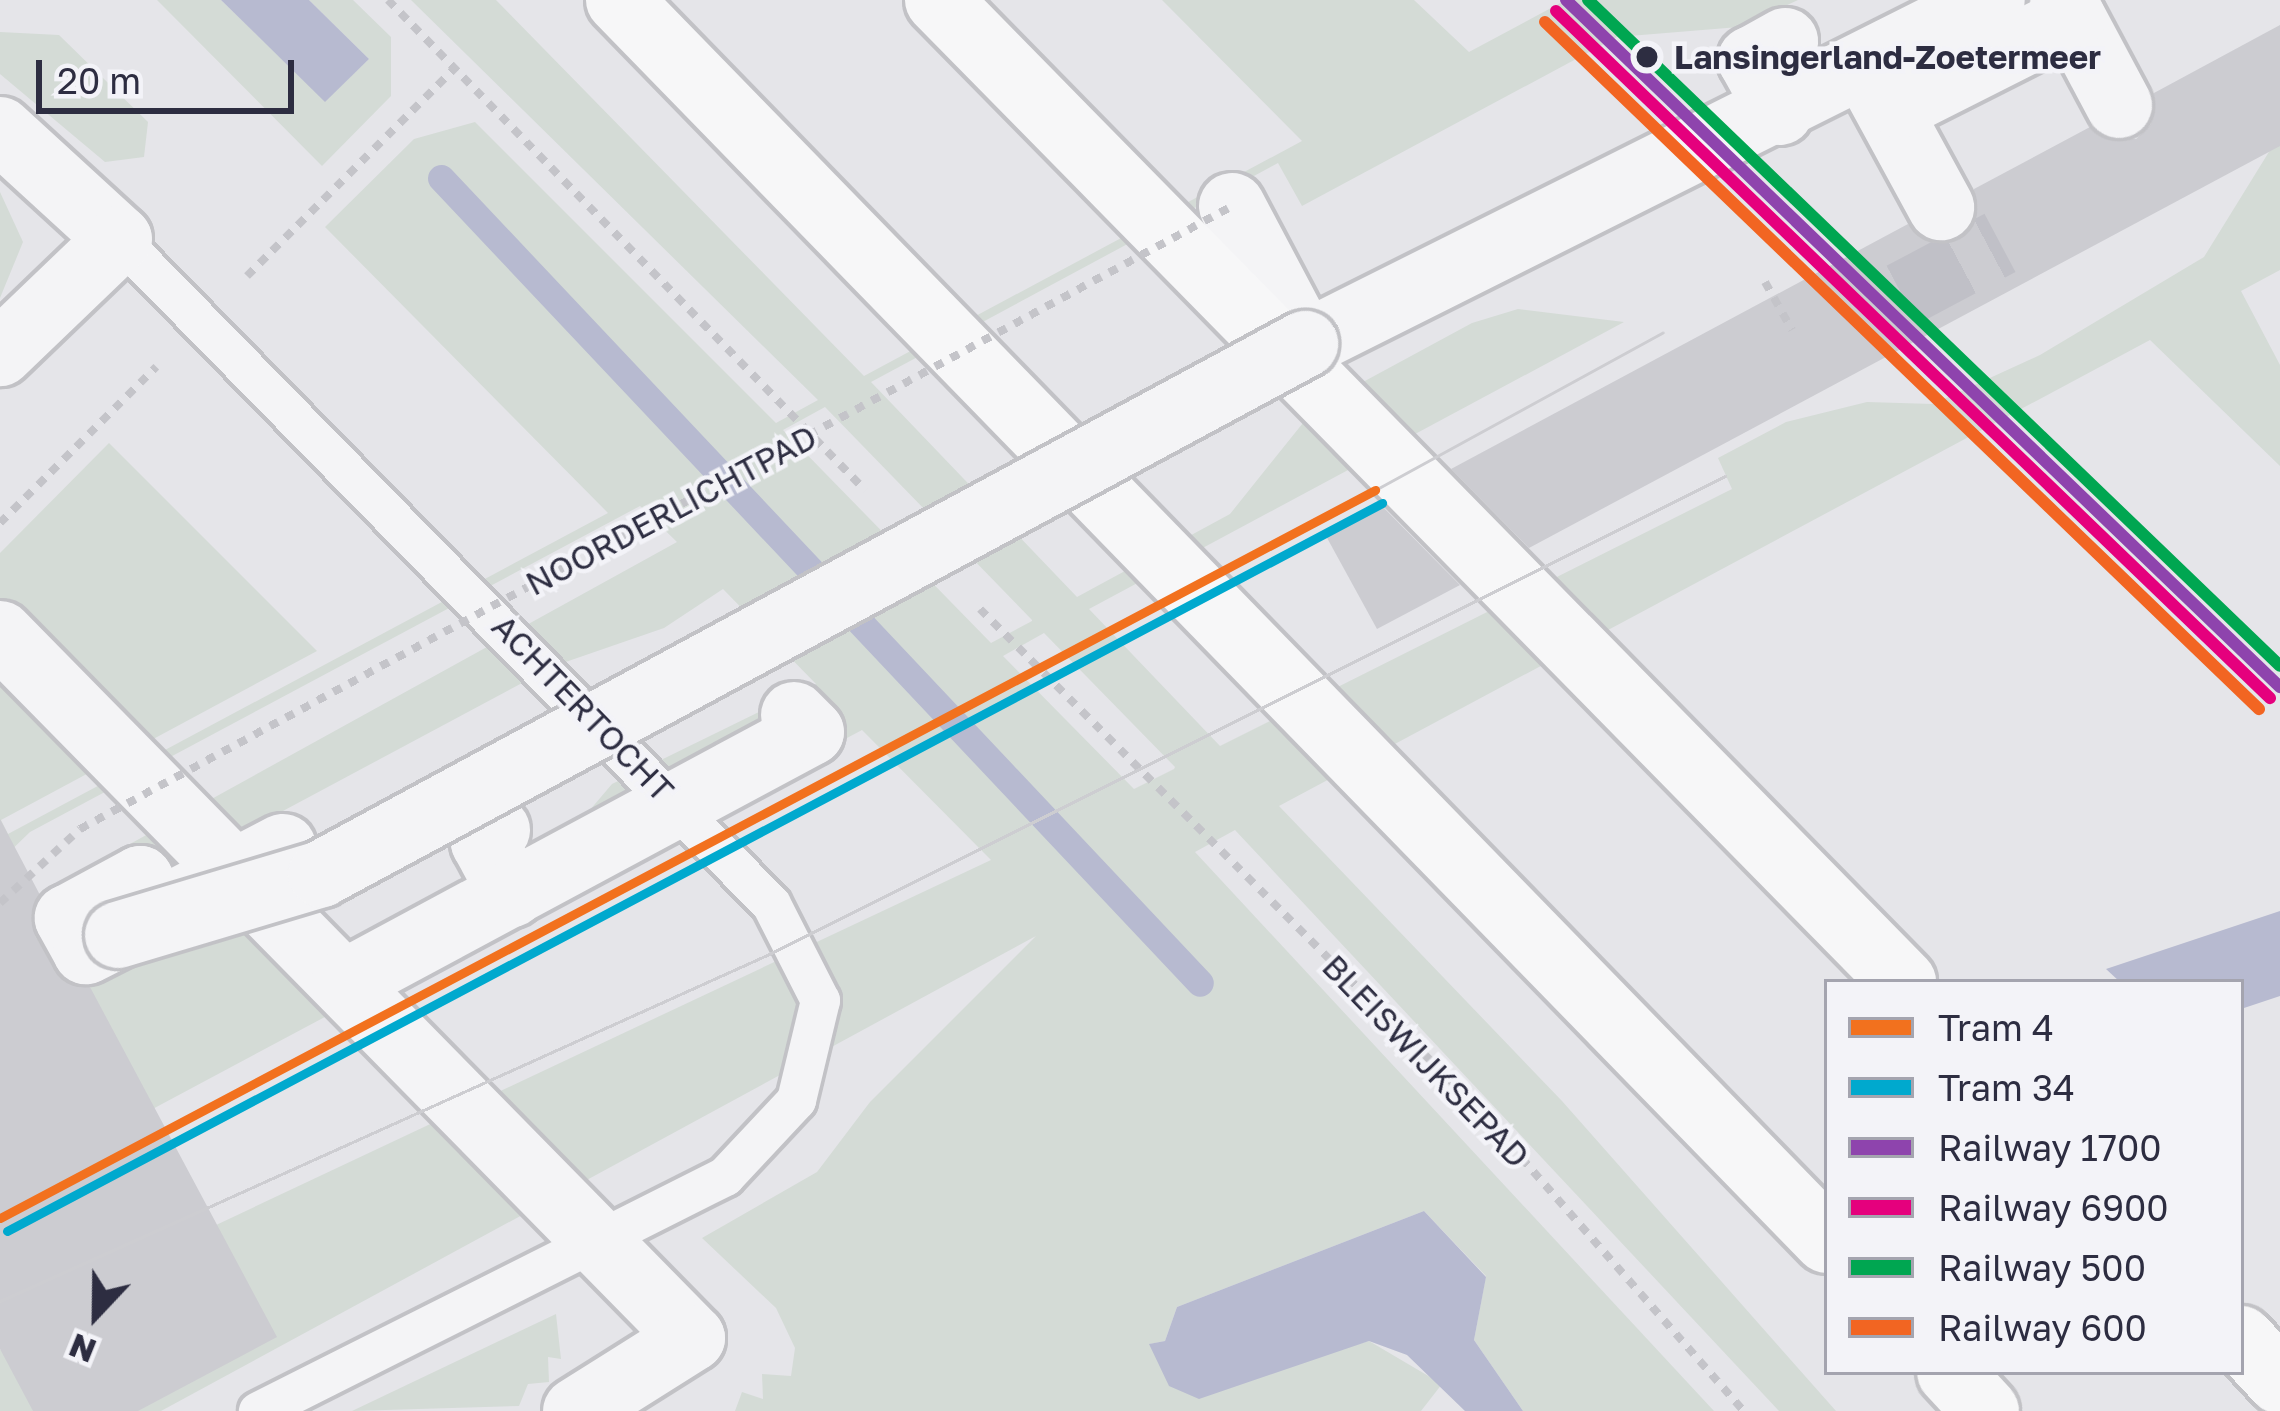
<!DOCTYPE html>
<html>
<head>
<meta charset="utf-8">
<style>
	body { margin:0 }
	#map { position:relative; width:2280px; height:1411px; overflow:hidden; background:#e5e5e9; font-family:"Golos Text",sans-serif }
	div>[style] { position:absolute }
	.green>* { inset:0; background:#d4dbd6 }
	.water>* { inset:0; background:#b7bad0 }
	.stream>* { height:27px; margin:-13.5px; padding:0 13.5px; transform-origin:13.5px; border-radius:13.5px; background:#b7bad0 }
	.building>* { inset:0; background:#ccccd1 }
	.street-tunnel>* { height:66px; margin-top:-33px; transform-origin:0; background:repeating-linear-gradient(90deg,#c0c0c7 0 66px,transparent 0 99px) }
	.path>* { height:8px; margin-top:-4px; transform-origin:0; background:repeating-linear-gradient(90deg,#c4c4c9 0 9px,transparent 0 18px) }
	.roads { filter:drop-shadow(3px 0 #c2c2c6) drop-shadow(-3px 0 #c2c2c6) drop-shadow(0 3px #c2c2c6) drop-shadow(0 -3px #c2c2c6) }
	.lane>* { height:39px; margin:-19.5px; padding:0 19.5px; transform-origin:19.5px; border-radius:19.5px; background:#f4f4f6 }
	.street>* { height:66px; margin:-33px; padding:0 33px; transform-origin:33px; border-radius:33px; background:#f4f4f6 }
	.highway>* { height:66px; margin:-33px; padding:0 33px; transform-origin:33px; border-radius:33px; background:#f7f7f8 }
	.tram>* { height:3px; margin:-1.5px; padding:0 1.5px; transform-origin:1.5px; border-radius:1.5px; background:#cdcdd1 }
	.path-bridge>* { height:8px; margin-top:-4px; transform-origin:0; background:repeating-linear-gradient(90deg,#c4c4c9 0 9px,transparent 0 18px) }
	.bridges { filter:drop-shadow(3px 0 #c2c2c6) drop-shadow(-3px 0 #c2c2c6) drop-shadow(0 3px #c2c2c6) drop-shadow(0 -3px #c2c2c6) }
	.street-bridge>* { height:66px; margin:-33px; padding:0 33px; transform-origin:33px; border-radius:33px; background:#f4f4f6 }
	.rail-1>* { height:12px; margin:-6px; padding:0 6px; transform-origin:6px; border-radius:6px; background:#8e44ad }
	.rail-2>* { height:12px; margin:-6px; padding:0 6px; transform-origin:6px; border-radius:6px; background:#e5007d }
	.rail-3>* { height:12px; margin:-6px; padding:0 6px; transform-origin:6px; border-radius:6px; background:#00a651 }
	.rail-4>* { height:12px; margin:-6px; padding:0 6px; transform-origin:6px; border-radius:6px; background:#f26522 }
	.tram-1>* { height:9px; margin:-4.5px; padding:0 4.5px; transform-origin:4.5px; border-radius:4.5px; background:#f2711e }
	.tram-2>* { height:9px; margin:-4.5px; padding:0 4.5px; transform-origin:4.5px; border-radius:4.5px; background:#00a9ce }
	.dots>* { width:33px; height:33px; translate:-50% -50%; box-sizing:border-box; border:6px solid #f3f3f8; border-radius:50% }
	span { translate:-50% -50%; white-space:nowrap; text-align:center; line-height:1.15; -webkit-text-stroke:9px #f3f3f8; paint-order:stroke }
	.stop-label { font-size:33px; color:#2d2d41; font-weight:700 }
	.left { translate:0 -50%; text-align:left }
	.street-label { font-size:33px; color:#2d2d41 }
	.legend { position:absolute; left:1824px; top:979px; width:420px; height:396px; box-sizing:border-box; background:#f3f3f8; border:3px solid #a4a4af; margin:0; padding:15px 21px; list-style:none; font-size:36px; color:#2d2d41 }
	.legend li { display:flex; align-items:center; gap:24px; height:60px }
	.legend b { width:60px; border:3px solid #a4a4af }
	.north { position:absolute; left:36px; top:1255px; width:120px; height:120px; -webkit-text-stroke:9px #f3f3f8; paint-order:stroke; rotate:202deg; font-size:33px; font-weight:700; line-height:48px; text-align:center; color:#2d2d41 }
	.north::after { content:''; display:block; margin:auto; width:42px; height:54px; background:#2d2d41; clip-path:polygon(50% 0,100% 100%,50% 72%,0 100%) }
	.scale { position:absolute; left:36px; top:60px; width:258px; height:54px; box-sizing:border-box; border:6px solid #2d2d41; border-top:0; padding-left:15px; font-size:36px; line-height:42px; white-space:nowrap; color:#2d2d41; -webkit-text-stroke:9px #f3f3f8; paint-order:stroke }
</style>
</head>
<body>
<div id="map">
	<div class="green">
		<div style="clip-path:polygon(157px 0,221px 0,325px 101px,369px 59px,309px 0,353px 0,391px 37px,391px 96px,322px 166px)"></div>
		<div style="clip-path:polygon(evenodd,411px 0,496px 0,864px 376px,1302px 141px,1162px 0,1414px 0,1469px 52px,1566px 0,1798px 0,1739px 27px,1617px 37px,1302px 206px,1278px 163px,871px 382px,1077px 597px,1230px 514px,1315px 408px,1472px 323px,1518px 309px,1624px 322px,1089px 609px,1220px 746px,1732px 489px,1718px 458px,1786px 422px,1867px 402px,1933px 404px,2040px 355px,2204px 257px,2280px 134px,2280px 270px,2241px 291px,2280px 365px,2280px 466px,2150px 340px,1279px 806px,1562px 1101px,1836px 1411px,1779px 1411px,1235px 830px,1195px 852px,1714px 1411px,1523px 1411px,1474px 1340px,1486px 1276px,1424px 1211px,1177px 1307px,1165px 1341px,1150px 1344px,1324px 1354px,1369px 1341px,1442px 1384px,1421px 1411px,735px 1411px,742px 1392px,763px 1399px,762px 1374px,791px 1376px,795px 1348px,776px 1308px,702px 1238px,817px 1172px,870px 1102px,1036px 936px,161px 1411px,0 1411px,0 1350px,176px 1271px,165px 1249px,991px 860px,862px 730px,104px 1135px,0 1158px,30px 909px,52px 887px,677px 542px,640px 506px,30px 832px,0 861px,0 672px,96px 769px,1px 820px,8px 834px,608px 513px,325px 227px,414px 139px,475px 122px,776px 423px,818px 400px,411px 0,825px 407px,1032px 620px,1032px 621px,991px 643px,783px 430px,825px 407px,411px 0,723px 589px,816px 684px,612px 784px,572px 831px,343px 948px,241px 926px,177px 939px,79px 990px,51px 935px,554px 666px,664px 628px,723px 589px,411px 0,1044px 633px,1175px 767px,1174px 769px,1134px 789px,1003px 656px,1044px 633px)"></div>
		<div style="clip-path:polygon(0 32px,59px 35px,148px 122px,144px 157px,105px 162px,0 74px)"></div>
		<div style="clip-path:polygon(0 192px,23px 242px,0 298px)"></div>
		<div style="clip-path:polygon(109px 443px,317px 651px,144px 744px,0 598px,0 553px)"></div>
		<div style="clip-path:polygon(556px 1314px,561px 1359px,548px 1357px,549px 1382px,528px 1384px,519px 1406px,352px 1411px)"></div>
	</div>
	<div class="water">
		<div style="clip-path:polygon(221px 0,309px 0,369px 59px,325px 102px)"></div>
		<div style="clip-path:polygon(2280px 911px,2280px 996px,2241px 1009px,2241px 982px,2120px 982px,2106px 969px)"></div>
		<div style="clip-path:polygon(1424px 1211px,1486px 1277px,1474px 1340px,1523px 1411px,1465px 1411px,1407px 1355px,1369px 1341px,1199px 1399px,1169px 1386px,1149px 1344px,1165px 1341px,1177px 1307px)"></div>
	</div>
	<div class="stream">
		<div style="left:441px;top:178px;width:1106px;rotate:46.68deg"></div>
	</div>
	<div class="building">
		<div style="clip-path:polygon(2280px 25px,2280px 146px,1529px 548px,1451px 469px,1908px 224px,1923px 239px,1958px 240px,1973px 225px,1974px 189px,2090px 127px,2136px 139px,2151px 124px,2154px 93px)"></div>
		<div style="clip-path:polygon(1382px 506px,1460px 585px,1377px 629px,1326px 536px)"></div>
		<div style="clip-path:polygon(0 819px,40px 895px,35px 936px,65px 982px,90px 987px,277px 1337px,138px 1411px,33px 1411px,0 1349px)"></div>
	</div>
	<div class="street-tunnel">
		<div style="left:1902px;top:295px;width:111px;rotate:-28deg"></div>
	</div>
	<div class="path">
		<div style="left:388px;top:0;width:684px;rotate:45.77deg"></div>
		<div style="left:247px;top:276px;width:296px;rotate:-45deg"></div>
		<div style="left:1765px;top:282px;width:55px;rotate:60.6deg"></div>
		<div style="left:0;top:523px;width:221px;rotate:-45deg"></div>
		<div style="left:980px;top:609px;width:699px;rotate:45.06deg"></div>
		<div style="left:1474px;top:1104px;width:409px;rotate:48.7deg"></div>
	</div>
	<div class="roads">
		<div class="lane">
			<div style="left:119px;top:239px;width:931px;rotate:45.57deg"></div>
			<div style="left:771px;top:904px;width:108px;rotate:63deg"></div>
			<div style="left:820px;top:1000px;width:103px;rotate:103.5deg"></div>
			<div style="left:796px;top:1100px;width:104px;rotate:133.1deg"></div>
			<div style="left:725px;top:1176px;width:523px;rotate:153.29deg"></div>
		</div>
		<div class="street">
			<div style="left:2063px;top:0;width:119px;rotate:61.9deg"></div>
			<div style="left:1868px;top:73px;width:153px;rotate:61.4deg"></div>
			<div style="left:1900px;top:105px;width:193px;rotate:-26.8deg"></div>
			<div style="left:1780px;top:112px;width:60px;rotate:-119.1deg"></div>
			<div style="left:1751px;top:60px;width:39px;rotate:-29deg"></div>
			<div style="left:0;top:130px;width:161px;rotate:42.5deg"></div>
			<div style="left:119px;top:239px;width:165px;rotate:136.2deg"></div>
			<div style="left:1232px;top:206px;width:156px;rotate:62.1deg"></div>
			<div style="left:1305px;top:344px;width:768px;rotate:-26.6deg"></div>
			<div style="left:0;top:634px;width:987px;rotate:45.49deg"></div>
			<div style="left:692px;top:1338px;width:137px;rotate:147.8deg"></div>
			<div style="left:497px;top:830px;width:18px;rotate:137deg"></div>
			<div style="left:484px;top:842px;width:59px;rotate:61.7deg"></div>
			<div style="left:118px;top:935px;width:36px;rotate:153deg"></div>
			<div style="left:86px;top:951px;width:38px;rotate:-119deg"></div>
			<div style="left:68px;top:918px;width:82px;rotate:-28.4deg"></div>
			<div style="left:140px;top:879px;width:38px;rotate:61deg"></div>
			<div style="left:158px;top:912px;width:141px;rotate:-27.5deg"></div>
			<div style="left:344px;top:983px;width:530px;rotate:-28.26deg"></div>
			<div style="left:811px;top:732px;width:24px;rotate:-135deg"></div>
		</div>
		<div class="highway">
			<div style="left:619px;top:0;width:1731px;rotate:45.75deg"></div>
			<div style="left:938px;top:0;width:1377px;rotate:45.5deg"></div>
			<div style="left:2241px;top:1339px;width:57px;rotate:47.1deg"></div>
			<div style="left:1950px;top:1372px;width:53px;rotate:47.3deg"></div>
		</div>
	</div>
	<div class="tram">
		<div style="left:1375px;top:490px;width:328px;rotate:-28.7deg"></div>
		<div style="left:0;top:1301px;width:841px;rotate:-24.28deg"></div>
		<div style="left:767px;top:955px;width:1071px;rotate:-26.57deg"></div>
	</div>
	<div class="path-bridge">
		<div style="left:0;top:903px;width:109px;rotate:-42.8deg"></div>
		<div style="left:80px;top:829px;width:1310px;rotate:-28.4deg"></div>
	</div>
	<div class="bridges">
		<div class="street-bridge">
			<div style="left:118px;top:935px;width:212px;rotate:-16.7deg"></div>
			<div style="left:321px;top:874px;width:1118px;rotate:-28.31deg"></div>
		</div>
	</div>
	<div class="rail-1">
		<div style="left:1566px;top:0;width:991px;rotate:43.9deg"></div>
	</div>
	<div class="rail-2">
		<div style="left:1556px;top:11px;width:991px;rotate:43.9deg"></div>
	</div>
	<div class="rail-3">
		<div style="left:1588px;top:0;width:960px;rotate:43.9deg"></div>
	</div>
	<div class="rail-4">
		<div style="left:1545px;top:22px;width:991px;rotate:43.9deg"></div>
	</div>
	<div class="tram-1">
		<div style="left:0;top:1218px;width:1556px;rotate:-27.9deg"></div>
	</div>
	<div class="tram-2">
		<div style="left:7px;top:1231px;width:1556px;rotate:-27.9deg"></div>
	</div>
	<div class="dots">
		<div style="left:1647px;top:57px;background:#2d2d41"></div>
	</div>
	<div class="stop-label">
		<span class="left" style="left:1674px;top:57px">Lansingerland-Zoetermeer</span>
	</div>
	<div class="street-label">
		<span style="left:671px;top:510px;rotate:-28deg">NOORDERLICHTPAD</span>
		<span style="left:583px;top:708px;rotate:46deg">ACHTERTOCHT</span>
		<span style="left:1426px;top:1061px;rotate:46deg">BLEISWIJKSEPAD</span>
	</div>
	<ul class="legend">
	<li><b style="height:15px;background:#f2711e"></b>Tram 4</li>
	<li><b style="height:15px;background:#00a9ce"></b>Tram 34</li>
	<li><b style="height:15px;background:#8e44ad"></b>Railway 1700</li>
	<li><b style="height:15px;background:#e5007d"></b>Railway 6900</li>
	<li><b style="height:15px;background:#00a651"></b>Railway 500</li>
	<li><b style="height:15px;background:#f26522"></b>Railway 600</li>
	</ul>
	<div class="north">N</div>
	<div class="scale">20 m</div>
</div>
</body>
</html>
